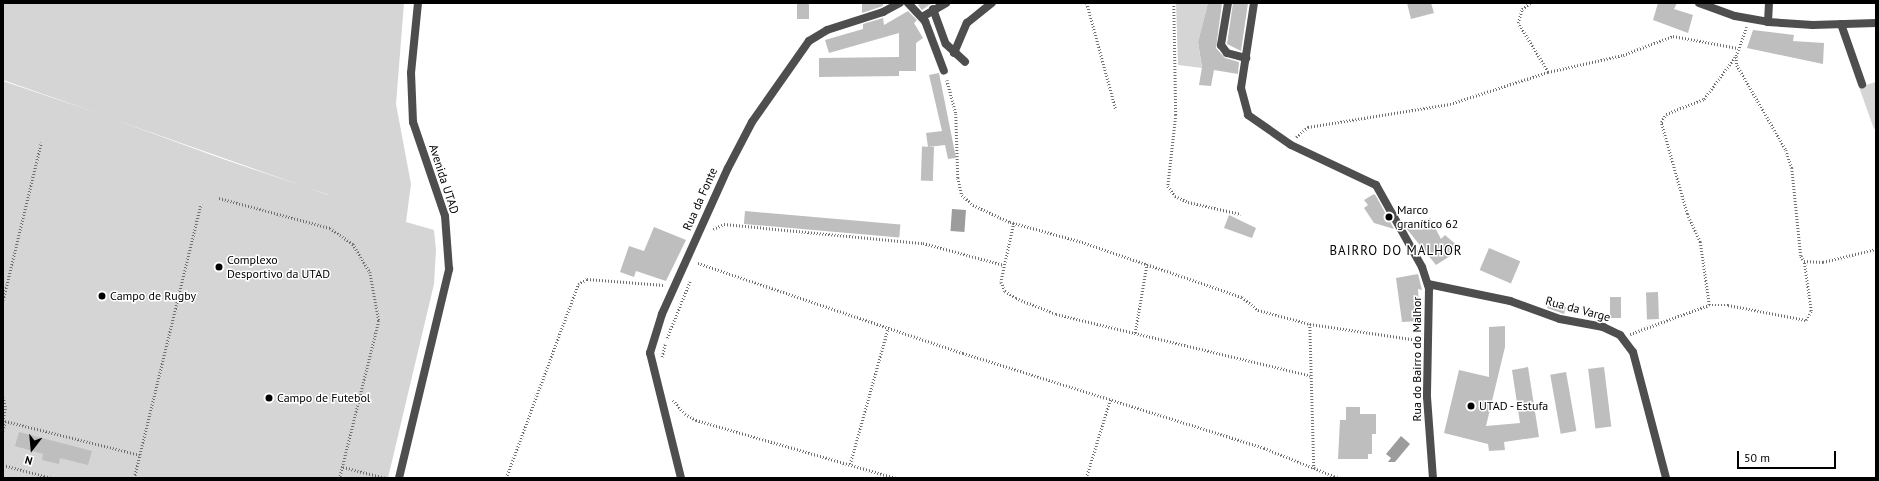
<!DOCTYPE html>
<html>
<head>
<meta charset="utf-8">
<style>
	body { margin:0 }
	#map { position:relative; width:1879px; height:481px; overflow:hidden; background:#fff; font-family:"PT Sans",sans-serif }
	div>[style] { position:absolute }
	.green>* { inset:0; background:#d5d5d5 }
	.water>* { inset:0; background:#9c9c9c; transform-origin:0 0 }
	.building>* { inset:0; background:#bebebe; transform-origin:0 0 }
	.path>* { height:2.5px; margin-top:-1.25px; transform-origin:0; background:repeating-linear-gradient(90deg,#707070 0 1px,transparent 0 3px) }
	.service>* { height:8px; margin:-4px; padding:0 4px; transform-origin:4px; border-radius:4px; background:#4e4e4e }
	.minor>* { height:8px; margin:-4px; padding:0 4px; transform-origin:4px; border-radius:4px; background:#4e4e4e }
	.tertiary>* { height:8px; margin:-4px; padding:0 4px; transform-origin:4px; border-radius:4px; background:#4e4e4e }
	.dots>* { width:11px; height:11px; translate:-50% -50%; box-sizing:border-box; border:2px solid #fff; border-radius:50% }
	span { translate:-50% -50%; white-space:nowrap; text-align:center; line-height:1.15; -webkit-text-stroke:3px #fff; paint-order:stroke }
	.street-label { font-size:12px; color:#000 }
	.poi-label { font-size:12px; color:#000 }
	.left { translate:0 -50%; text-align:left }
	.neighbourhood-label { font-size:13px; color:#000; letter-spacing:1px }
	.frame { position:absolute; inset:0; border:4px solid #000; pointer-events:none }
	.north { position:absolute; left:12px; top:429px; width:40px; height:40px; -webkit-text-stroke:3px #fff; paint-order:stroke; rotate:196deg; font-size:11px; font-weight:700; line-height:16px; text-align:center; color:#000 }
	.north::after { content:''; display:block; margin:auto; width:14px; height:18px; background:#000; clip-path:polygon(50% 0,100% 100%,50% 72%,0 100%) }
	.scale { position:absolute; left:1737px; top:451px; width:99px; height:18px; box-sizing:border-box; border:2px solid #000; border-top:0; padding-left:5px; font-size:12px; line-height:14px; white-space:nowrap; color:#000; -webkit-text-stroke:3px #fff; paint-order:stroke }
</style>
</head>
<body>
<div id="map">
	<div class="green">
		<div style="clip-path:polygon(evenodd,3px 3px,404px 3px,396px 104px,411px 184px,406px 222px,434px 230px,436px 250px,434px 284px,388px 478px,3px 478px,3px 81px,100px 114px,3px 80px,3px 3px,113px 119px,328px 195px,329px 195px,220px 158px,113px 119px)"></div>
		<div style="clip-path:polygon(1176px 3px,1208px 3px,1198px 42px,1202px 68px,1178px 65px)"></div>
		<div style="clip-path:polygon(1876px 82px,1876px 128px,1874px 129px,1859px 87px)"></div>
	</div>
	<div class="water">
		<div style="left:952px;top:209px;width:14px;height:22px;rotate:4deg"></div>
		<div style="clip-path:polygon(1401px 436px,1410px 444px,1395px 462px,1388px 462px,1391px 458px,1386px 454px)"></div>
	</div>
	<div class="building">
		<div style="left:797px;top:3px;width:12px;height:16px"></div>
		<div style="clip-path:polygon(862px 3px,883px 3px,883px 6px,862px 13px)"></div>
		<div style="clip-path:polygon(922px 3px,932px 3px,922px 10px,918px 5px)"></div>
		<div style="clip-path:polygon(1208px 3px,1222px 3px,1216px 48px,1225px 58px,1239px 62px,1238px 74px,1214px 70px,1211px 86px,1199px 85px,1202px 67px,1198px 42px)"></div>
		<div style="clip-path:polygon(1233px 3px,1248px 3px,1241px 51px,1227px 44px)"></div>
		<div style="clip-path:polygon(1407px 3px,1431px 3px,1434px 13px,1411px 19px)"></div>
		<div style="clip-path:polygon(1658px 3px,1677px 3px,1674px 9px,1693px 15px,1688px 33px,1653px 20px)"></div>
		<div style="clip-path:polygon(908px 11px,917px 20px,914px 23px,923px 38px,916px 43px,916px 71px,899px 71px,899px 76px,819px 77px,819px 58px,899px 57px,899px 33px,829px 53px,825px 40px,863px 29px,863px 24px,883px 18px,884px 25px)"></div>
		<div style="clip-path:polygon(1753px 30px,1794px 35px,1793px 41px,1824px 43px,1823px 64px,1747px 48px)"></div>
		<div style="clip-path:polygon(939px 73px,956px 158px,948px 159px,945px 145px,928px 147px,926px 133px,942px 131px,929px 75px)"></div>
		<div style="left:934px;top:147px;width:34px;height:12px;rotate:92deg"></div>
		<div style="clip-path:polygon(1374px 194px,1376px 196px,1394px 229px,1374px 223px,1364px 208px,1368px 205px,1364px 200px)"></div>
		<div style="left:745px;top:211px;width:156px;height:13px;rotate:5deg"></div>
		<div style="clip-path:polygon(1229px 215px,1256px 228px,1252px 238px,1224px 228px)"></div>
		<div style="clip-path:polygon(1430px 218px,1441px 239px,1445px 235px,1461px 249px,1436px 265px,1406px 228px)"></div>
		<div style="clip-path:polygon(654px 227px,686px 240px,666px 281px,636px 271px,634px 277px,620px 272px,629px 246px,644px 251px)"></div>
		<div style="left:1489px;top:248px;width:34px;height:24px;rotate:23deg"></div>
		<div style="clip-path:polygon(1418px 274px,1422px 290px,1418px 289px,1420px 321px,1402px 322px,1396px 278px)"></div>
		<div style="left:1658px;top:292px;width:27px;height:12px;rotate:88deg"></div>
		<div style="left:1621px;top:297px;width:21px;height:11px;rotate:90deg"></div>
		<div style="clip-path:polygon(1550px 300px,1566px 307px,1564px 314px,1547px 308px)"></div>
		<div style="clip-path:polygon(1505px 326px,1505px 347px,1486px 426px,1520px 423px,1512px 370px,1528px 367px,1539px 437px,1504px 442px,1505px 450px,1489px 451px,1488px 444px,1444px 433px,1459px 370px,1489px 377px,1489px 327px)"></div>
		<div style="left:1604px;top:367px;width:60px;height:16px;rotate:83deg"></div>
		<div style="left:1566px;top:372px;width:60px;height:16px;rotate:80deg"></div>
		<div style="clip-path:polygon(1346px 407px,1360px 407px,1360px 414px,1376px 414px,1376px 434px,1372px 434px,1372px 454px,1368px 454px,1368px 459px,1338px 459px,1340px 420px,1346px 420px)"></div>
		<div style="clip-path:polygon(19px 432px,92px 451px,88px 465px,60px 458px,59px 464px,42px 460px,43px 454px,15px 446px)"></div>
	</div>
	<div class="path">
		<div style="left:1087px;top:3px;width:111px;rotate:74.8deg"></div>
		<div style="left:1174px;top:3px;width:112px;rotate:89deg"></div>
		<div style="left:1176px;top:115px;width:71px;rotate:96.4deg"></div>
		<div style="left:1168px;top:186px;width:12px;rotate:55deg"></div>
		<div style="left:1175px;top:196px;width:14px;rotate:25deg"></div>
		<div style="left:1188px;top:202px;width:54px;rotate:12.8deg"></div>
		<div style="left:1747px;top:27px;width:32px;rotate:110deg"></div>
		<div style="left:1736px;top:57px;width:8px;rotate:83deg"></div>
		<div style="left:1737px;top:65px;width:98px;rotate:60deg"></div>
		<div style="left:1786px;top:150px;width:19px;rotate:72deg"></div>
		<div style="left:1792px;top:168px;width:88px;rotate:84.2deg"></div>
		<div style="left:1801px;top:256px;width:6px;rotate:59deg"></div>
		<div style="left:1804px;top:261px;width:19px;rotate:3deg"></div>
		<div style="left:1823px;top:262px;width:55px;rotate:-13.8deg"></div>
		<div style="left:1548px;top:72px;width:77px;rotate:-12.8deg"></div>
		<div style="left:1623px;top:55px;width:53px;rotate:-20.8deg"></div>
		<div style="left:1673px;top:36px;width:66px;rotate:10.5deg"></div>
		<div style="left:947px;top:80px;width:35px;rotate:75deg"></div>
		<div style="left:956px;top:114px;width:64px;rotate:88.2deg"></div>
		<div style="left:958px;top:178px;width:17px;rotate:77deg"></div>
		<div style="left:962px;top:195px;width:15px;rotate:42deg"></div>
		<div style="left:973px;top:205px;width:41px;rotate:24.7deg"></div>
		<div style="left:1010px;top:222px;width:75px;rotate:15.5deg"></div>
		<div style="left:1082px;top:242px;width:169px;rotate:19deg"></div>
		<div style="left:1242px;top:297px;width:21px;rotate:39deg"></div>
		<div style="left:1258px;top:310px;width:54px;rotate:15.1deg"></div>
		<div style="left:1310px;top:324px;width:109px;rotate:8.4deg"></div>
		<div style="left:1296px;top:137px;width:16px;rotate:-40deg"></div>
		<div style="left:1308px;top:127px;width:144px;rotate:-9.2deg"></div>
		<div style="left:1450px;top:104px;width:103px;rotate:-18.1deg"></div>
		<div style="left:1548px;top:72px;width:57px;rotate:-121.5deg"></div>
		<div style="left:1518px;top:23px;width:15px;rotate:-74deg"></div>
		<div style="left:1522px;top:9px;width:10px;rotate:-37deg"></div>
		<div style="left:219px;top:198px;width:115px;rotate:15.1deg"></div>
		<div style="left:330px;top:228px;width:28px;rotate:35deg"></div>
		<div style="left:353px;top:244px;width:33px;rotate:59deg"></div>
		<div style="left:370px;top:272px;width:50px;rotate:79.6deg"></div>
		<div style="left:379px;top:321px;width:162px;rotate:104deg"></div>
		<div style="left:1014px;top:223px;width:60px;rotate:102.4deg"></div>
		<div style="left:1001px;top:282px;width:10px;rotate:66deg"></div>
		<div style="left:1005px;top:291px;width:13px;rotate:32deg"></div>
		<div style="left:1016px;top:298px;width:43px;rotate:21.8deg"></div>
		<div style="left:1056px;top:314px;width:263px;rotate:13.6deg"></div>
		<div style="left:713px;top:229px;width:12px;rotate:-24deg"></div>
		<div style="left:724px;top:224px;width:200px;rotate:5.5deg"></div>
		<div style="left:923px;top:243px;width:84px;rotate:15.2deg"></div>
		<div style="left:698px;top:263px;width:280px;rotate:18.8deg"></div>
		<div style="left:963px;top:353px;width:316px;rotate:17.5deg"></div>
		<div style="left:1264px;top:448px;width:81px;rotate:21.8deg"></div>
		<div style="left:3px;top:300px;width:162px;rotate:-76.4deg"></div>
		<div style="left:1709px;top:305px;width:64px;rotate:-98.1deg"></div>
		<div style="left:1700px;top:242px;width:31px;rotate:-115deg"></div>
		<div style="left:1687px;top:214px;width:96px;rotate:-105.8deg"></div>
		<div style="left:1661px;top:122px;width:9px;rotate:-58deg"></div>
		<div style="left:1666px;top:114px;width:41px;rotate:-21.5deg"></div>
		<div style="left:1704px;top:99px;width:52px;rotate:-53.6deg"></div>
		<div style="left:1310px;top:324px;width:146px;rotate:88.4deg"></div>
		<div style="left:1135px;top:333px;width:71px;rotate:-80.3deg"></div>
		<div style="left:1630px;top:334px;width:84px;rotate:-20.2deg"></div>
		<div style="left:1709px;top:305px;width:19px"></div>
		<div style="left:1728px;top:305px;width:79px;rotate:10.9deg"></div>
		<div style="left:1806px;top:320px;width:10px;rotate:-61deg"></div>
		<div style="left:1811px;top:311px;width:50px;rotate:-98deg"></div>
		<div style="left:667px;top:338px;width:61px;rotate:-68deg"></div>
		<div style="left:662px;top:357px;width:13px;rotate:-77deg"></div>
		<div style="left:3px;top:397px;width:9px;rotate:72deg"></div>
		<div style="left:6px;top:406px;width:15px;rotate:101deg"></div>
		<div style="left:673px;top:400px;width:18px;rotate:49deg"></div>
		<div style="left:685px;top:414px;width:13px;rotate:29deg"></div>
		<div style="left:696px;top:420px;width:208px;rotate:16.2deg"></div>
		<div style="left:3px;top:431px;width:10px;rotate:-79deg"></div>
		<div style="left:5px;top:421px;width:139px;rotate:14.1deg"></div>
		<div style="left:850px;top:464px;width:141px;rotate:-74.4deg"></div>
		<div style="left:3px;top:465px;width:51px;rotate:14.9deg"></div>
		<div style="left:343px;top:467px;width:44px;rotate:14.3deg"></div>
		<div style="left:134px;top:478px;width:282px;rotate:-76.3deg"></div>
		<div style="left:506px;top:478px;width:207px;rotate:-69.6deg"></div>
		<div style="left:578px;top:284px;width:10px;rotate:-29deg"></div>
		<div style="left:587px;top:279px;width:77px;rotate:4.5deg"></div>
		<div style="left:1086px;top:478px;width:82px;rotate:-72.9deg"></div>
	</div>
	<div class="service">
		<div style="left:908px;top:3px;width:25px;rotate:47deg"></div>
		<div style="left:925px;top:21px;width:53px;rotate:69.2deg"></div>
		<div style="left:1228px;top:3px;width:43px;rotate:99.5deg"></div>
		<div style="left:1221px;top:45px;width:10px;rotate:53deg"></div>
		<div style="left:1227px;top:53px;width:20px;rotate:15deg"></div>
		<div style="left:933px;top:9px;width:37px;rotate:70deg"></div>
		<div style="left:946px;top:44px;width:26px;rotate:43deg"></div>
		<div style="left:922px;top:17px;width:28px;rotate:-30deg"></div>
		<div style="left:1841px;top:24px;width:64px;rotate:70.7deg"></div>
		<div style="left:954px;top:53px;width:33px;rotate:-67deg"></div>
		<div style="left:967px;top:23px;width:32px;rotate:-39deg"></div>
	</div>
	<div class="minor">
		<div style="left:1254px;top:3px;width:86px;rotate:98.7deg"></div>
		<div style="left:1241px;top:88px;width:28px;rotate:75deg"></div>
		<div style="left:1248px;top:115px;width:52px;rotate:34.9deg"></div>
		<div style="left:1291px;top:145px;width:94px;rotate:25.2deg"></div>
		<div style="left:1376px;top:185px;width:94px;rotate:60.7deg"></div>
		<div style="left:1422px;top:267px;width:23px;rotate:72deg"></div>
		<div style="left:1429px;top:289px;width:108px;rotate:91.1deg"></div>
		<div style="left:1427px;top:397px;width:81px;rotate:85.8deg"></div>
		<div style="left:1699px;top:3px;width:38px;rotate:20deg"></div>
		<div style="left:1735px;top:16px;width:34px;rotate:10deg"></div>
		<div style="left:1768px;top:22px;width:45px;rotate:3.8deg"></div>
		<div style="left:1813px;top:25px;width:63px;rotate:-1.8deg"></div>
		<div style="left:1768px;top:22px;width:19px;rotate:-87deg"></div>
		<div style="left:1428px;top:284px;width:84px;rotate:11.7deg"></div>
		<div style="left:1510px;top:301px;width:53px;rotate:19.8deg"></div>
		<div style="left:1560px;top:319px;width:44px;rotate:10.5deg"></div>
		<div style="left:1603px;top:327px;width:19px;rotate:25deg"></div>
		<div style="left:1620px;top:335px;width:21px;rotate:53deg"></div>
		<div style="left:1633px;top:352px;width:130px;rotate:75.3deg"></div>
	</div>
	<div class="tertiary">
		<div style="left:399px;top:478px;width:215px;rotate:-76.5deg"></div>
		<div style="left:449px;top:269px;width:53px;rotate:-94.3deg"></div>
		<div style="left:445px;top:216px;width:99px;rotate:-108.8deg"></div>
		<div style="left:413px;top:122px;width:49px;rotate:-92.3deg"></div>
		<div style="left:411px;top:73px;width:70px;rotate:-84.3deg"></div>
		<div style="left:681px;top:478px;width:129px;rotate:-103.9deg"></div>
		<div style="left:650px;top:353px;width:41px;rotate:-72.9deg"></div>
		<div style="left:662px;top:314px;width:160px;rotate:-65.7deg"></div>
		<div style="left:728px;top:168px;width:52px;rotate:-62.4deg"></div>
		<div style="left:752px;top:122px;width:99px;rotate:-54.9deg"></div>
		<div style="left:809px;top:41px;width:21px;rotate:-31deg"></div>
		<div style="left:827px;top:30px;width:59px;rotate:-17.8deg"></div>
		<div style="left:883px;top:12px;width:19px;rotate:-28deg"></div>
	</div>
	<div class="dots">
		<div style="left:1389px;top:217px;background:#000"></div>
		<div style="left:219px;top:267px;background:#000"></div>
		<div style="left:102px;top:296px;background:#000"></div>
		<div style="left:269px;top:398px;background:#000"></div>
		<div style="left:1471px;top:406px;background:#000"></div>
	</div>
	<div class="street-label">
		<span style="left:444px;top:179px;rotate:72deg">Avenida UTAD</span>
		<span style="left:700px;top:199px;rotate:-66deg">Rua da Fonte</span>
		<span style="left:1578px;top:309px;rotate:15deg">Rua da Varge</span>
		<span style="left:1417px;top:359px;rotate:-90deg">Rua do Bairro do Malhor</span>
	</div>
	<div class="poi-label">
		<span class="left" style="left:1397px;top:217px">Marco<br>granítico 62</span>
		<span class="left" style="left:227px;top:267px">Complexo<br>Desportivo da UTAD</span>
		<span class="left" style="left:110px;top:296px">Campo de Rugby</span>
		<span class="left" style="left:277px;top:398px">Campo de Futebol</span>
		<span class="left" style="left:1479px;top:406px">UTAD - Estufa</span>
	</div>
	<div class="neighbourhood-label">
		<span style="left:1396px;top:251px">BAIRRO DO MALHOR</span>
	</div>
	<div class="frame"></div>
	<div class="north">N</div>
	<div class="scale">50 m</div>
</div>
</body>
</html>
